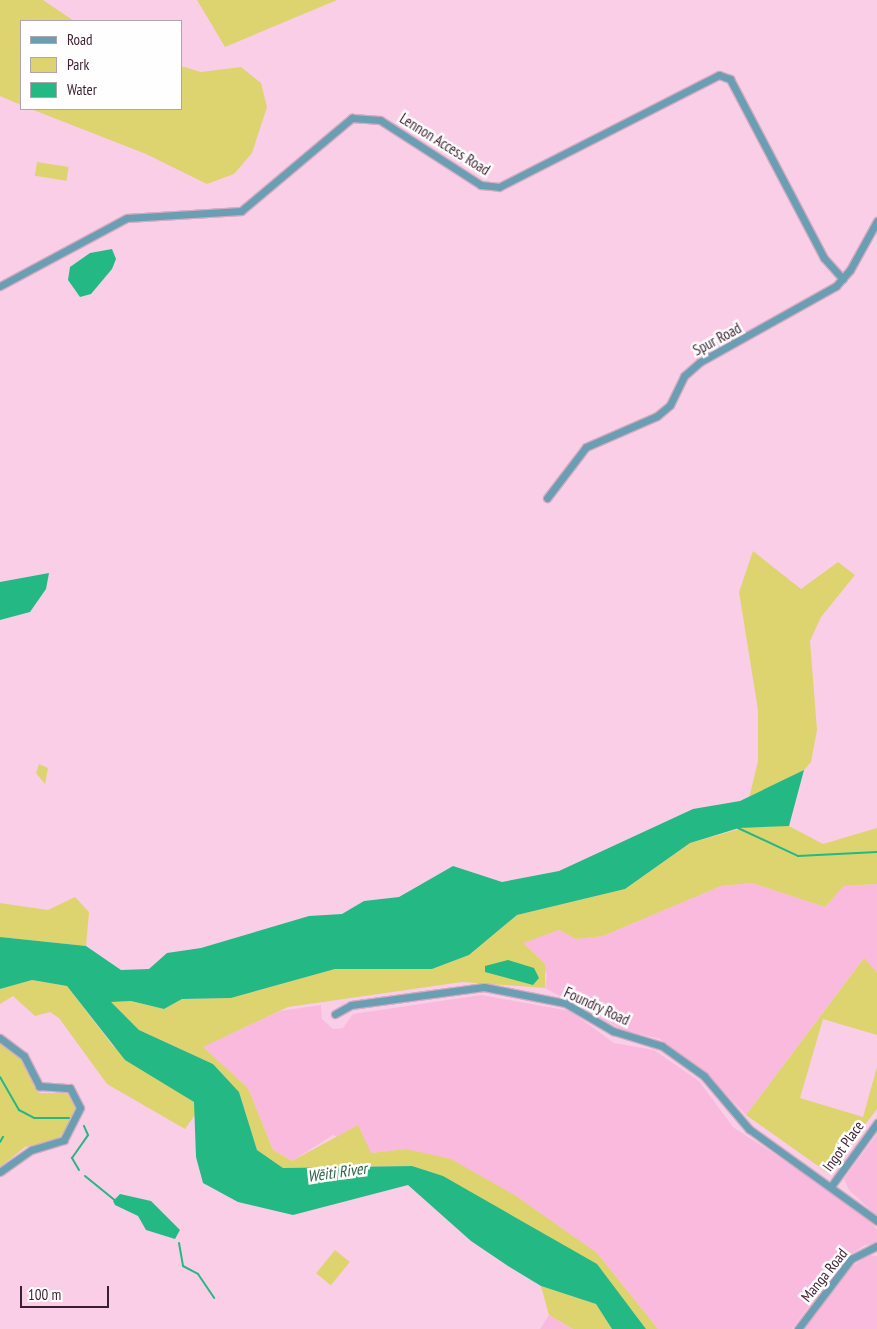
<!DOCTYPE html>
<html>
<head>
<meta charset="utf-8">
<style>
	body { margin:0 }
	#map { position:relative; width:877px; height:1329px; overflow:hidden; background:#facee7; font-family:"PT Sans Narrow",sans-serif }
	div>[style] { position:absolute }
	.built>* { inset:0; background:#fabade }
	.green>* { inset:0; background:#ddd46f; transform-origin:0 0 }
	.water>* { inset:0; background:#24b885 }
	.stream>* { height:2px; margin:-1px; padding:0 1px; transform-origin:1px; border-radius:1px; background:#24b885 }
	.roads { filter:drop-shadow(1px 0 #d4abc2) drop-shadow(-1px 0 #d4abc2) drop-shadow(0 1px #d4abc2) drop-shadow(0 -1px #d4abc2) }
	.street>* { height:7px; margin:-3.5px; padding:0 3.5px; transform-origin:3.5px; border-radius:3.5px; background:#6a9fb3 }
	span { translate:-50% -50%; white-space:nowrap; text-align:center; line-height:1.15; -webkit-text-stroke:5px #fefefe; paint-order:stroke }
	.street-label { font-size:15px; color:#3b1f30 }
	.water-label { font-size:16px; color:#2f634d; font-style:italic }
	.legend { position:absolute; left:20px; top:20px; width:162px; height:90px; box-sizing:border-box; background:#fefefe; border:1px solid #b0a5ac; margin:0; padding:6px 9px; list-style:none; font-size:15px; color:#3b1f30 }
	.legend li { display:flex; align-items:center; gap:10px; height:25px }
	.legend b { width:25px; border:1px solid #b0a5ac }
	.scale { position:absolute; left:20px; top:1286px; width:89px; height:22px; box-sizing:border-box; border:2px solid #3b1f30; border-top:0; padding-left:6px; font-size:15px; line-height:18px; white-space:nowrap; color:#3b1f30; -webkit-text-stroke:4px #fefefe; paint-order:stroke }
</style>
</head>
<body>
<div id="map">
	<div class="built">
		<div style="clip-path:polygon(752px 883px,825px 907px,844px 886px,877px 884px,877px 973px,863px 959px,746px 1115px,703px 1070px,660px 1039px,623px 1030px,545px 988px,547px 974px,522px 943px,559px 930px,576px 939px,603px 936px,721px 886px)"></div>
		<div style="clip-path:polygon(481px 995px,570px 1011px,614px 1043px,654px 1050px,699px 1081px,733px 1127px,862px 1211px,877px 1230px,877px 1244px,865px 1245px,845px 1258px,792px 1329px,658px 1329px,597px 1253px,406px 1149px,371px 1153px,333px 1135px,292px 1161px,273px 1150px,248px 1088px,202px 1047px,280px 1011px,321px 1005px,322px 1019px,333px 1029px,343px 1028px,353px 1014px)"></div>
		<div style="clip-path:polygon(877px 1134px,877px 1216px,849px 1190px,844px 1179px)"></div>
		<div style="clip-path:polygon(868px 1255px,877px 1256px,877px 1329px,803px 1329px,845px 1272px)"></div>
		<div style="clip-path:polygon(549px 1315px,573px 1329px,540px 1329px)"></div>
	</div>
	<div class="green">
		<div style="clip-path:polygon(0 0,43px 0,74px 21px,21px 21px,21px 105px,0 96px)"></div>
		<div style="clip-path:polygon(197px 0,337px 0,225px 47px)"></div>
		<div style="clip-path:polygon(181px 66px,201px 72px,241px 67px,261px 83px,267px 107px,252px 153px,234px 174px,207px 184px,146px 154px,31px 109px,181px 109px)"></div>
		<div style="left:37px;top:162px;width:32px;height:14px;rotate:9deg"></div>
		<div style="clip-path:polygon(753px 551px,801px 589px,838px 562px,855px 575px,821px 617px,810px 641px,817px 730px,811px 762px,804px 770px,749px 798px,758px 761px,758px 710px,739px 592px)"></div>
		<div style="clip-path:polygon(39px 764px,48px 768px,45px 784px,36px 773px)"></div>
		<div style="clip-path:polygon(750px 826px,789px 826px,823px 844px,877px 828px,877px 884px,844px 886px,825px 907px,752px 883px,721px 886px,603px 936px,576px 939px,559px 930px,523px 943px,545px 964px,545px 988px,462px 982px,288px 1007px,203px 1047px,248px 1088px,273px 1150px,292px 1161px,358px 1125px,371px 1153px,406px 1149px,451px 1159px,516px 1196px,597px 1253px,658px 1329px,646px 1329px,631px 1309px,412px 1166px,283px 1168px,257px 1150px,239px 1092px,213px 1064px,139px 1030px,110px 1002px,131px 1001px,164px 1009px,182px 999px,231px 998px,335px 969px,432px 969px,469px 955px,517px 915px,625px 889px,690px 843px)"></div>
		<div style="clip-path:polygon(75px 897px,89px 912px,86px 946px,0 937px,0 903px,48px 910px)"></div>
		<div style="clip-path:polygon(864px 958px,877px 973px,877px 1035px,823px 1019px,800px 1098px,863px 1117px,877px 1067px,877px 1109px,828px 1173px,746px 1115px)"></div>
		<div style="clip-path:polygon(32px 980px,67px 986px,113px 1046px,194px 1102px,197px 1112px,185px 1129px,107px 1084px,59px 1018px,50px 1012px,35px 1016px,13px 996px,0 1004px,0 989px)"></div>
		<div style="clip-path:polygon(0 1042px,20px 1058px,39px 1093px,70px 1093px,77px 1112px,59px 1139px,25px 1147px,0 1167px)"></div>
		<div style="left:335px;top:1250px;width:19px;height:30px;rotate:39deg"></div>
		<div style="clip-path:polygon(541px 1286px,596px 1304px,612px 1329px,573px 1329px,549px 1315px)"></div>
	</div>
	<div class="water">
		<div style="clip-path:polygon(112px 249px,116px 259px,112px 269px,91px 294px,80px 297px,68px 280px,70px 267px,90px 253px)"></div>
		<div style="clip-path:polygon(49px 573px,46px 589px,30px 612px,0 620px,0 582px)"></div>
		<div style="clip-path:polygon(804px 770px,789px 826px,739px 828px,690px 843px,625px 889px,517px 915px,469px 955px,432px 969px,335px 969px,231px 998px,182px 999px,164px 1009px,131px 1001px,111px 1002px,139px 1030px,213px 1064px,239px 1092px,257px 1150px,283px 1168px,412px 1166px,443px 1176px,597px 1264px,646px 1329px,612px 1329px,596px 1304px,541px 1286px,508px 1266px,471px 1241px,408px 1185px,293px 1215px,238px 1202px,203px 1183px,196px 1157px,194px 1102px,125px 1060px,67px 986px,32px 980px,0 989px,0 937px,86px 946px,121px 970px,149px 969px,167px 953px,201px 948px,309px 916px,342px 914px,364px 901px,399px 897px,453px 866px,502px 882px,559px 871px,693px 809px,740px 801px)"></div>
		<div style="clip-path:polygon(508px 960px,534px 968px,539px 978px,533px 985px,485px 972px,485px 966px)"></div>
		<div style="clip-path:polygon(120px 1194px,151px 1201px,180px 1230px,175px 1239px,146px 1230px,138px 1216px,115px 1205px,113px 1201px)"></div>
	</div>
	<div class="stream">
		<div style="left:738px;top:828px;width:66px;rotate:25deg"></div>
		<div style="left:798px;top:856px;width:79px;rotate:-2.9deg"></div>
		<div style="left:0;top:1077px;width:38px;rotate:60deg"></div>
		<div style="left:19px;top:1110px;width:17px;rotate:28deg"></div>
		<div style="left:34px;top:1118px;width:35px"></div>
		<div style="left:0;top:1142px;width:6px;rotate:-59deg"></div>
		<div style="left:79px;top:1170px;width:14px;rotate:-120deg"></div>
		<div style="left:72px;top:1158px;width:28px;rotate:-55deg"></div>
		<div style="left:88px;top:1135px;width:10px;rotate:-114deg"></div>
		<div style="left:85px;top:1176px;width:40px;rotate:39deg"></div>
		<div style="left:179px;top:1243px;width:23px;rotate:80deg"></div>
		<div style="left:183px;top:1266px;width:17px;rotate:28deg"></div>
		<div style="left:198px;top:1274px;width:29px;rotate:56deg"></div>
	</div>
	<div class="roads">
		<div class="street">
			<div style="left:0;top:286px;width:144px;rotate:-28.2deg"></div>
			<div style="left:127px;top:218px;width:114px;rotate:-3.5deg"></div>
			<div style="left:241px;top:211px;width:145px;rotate:-40deg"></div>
			<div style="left:352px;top:118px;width:28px;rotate:4deg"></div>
			<div style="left:380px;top:120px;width:120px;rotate:32.8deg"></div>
			<div style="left:481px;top:185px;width:18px;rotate:6deg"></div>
			<div style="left:499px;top:187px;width:247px;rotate:-27deg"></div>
			<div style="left:719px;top:75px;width:12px;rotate:20deg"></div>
			<div style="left:730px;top:79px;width:202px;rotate:62.3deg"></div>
			<div style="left:824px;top:258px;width:28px;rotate:48deg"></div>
			<div style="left:547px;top:498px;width:64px;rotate:-52.6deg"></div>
			<div style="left:586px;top:447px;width:77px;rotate:-23.6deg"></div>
			<div style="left:657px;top:416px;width:17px;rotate:-40deg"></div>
			<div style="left:670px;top:405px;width:32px;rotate:-64deg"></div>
			<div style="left:684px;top:376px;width:21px;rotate:-41deg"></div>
			<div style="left:700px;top:362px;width:156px;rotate:-29.2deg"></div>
			<div style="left:836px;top:286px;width:21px;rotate:-49deg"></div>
			<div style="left:850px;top:270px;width:56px;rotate:-61.1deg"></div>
			<div style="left:335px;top:1014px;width:18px;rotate:-29deg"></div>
			<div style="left:351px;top:1005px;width:134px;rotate:-7.7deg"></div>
			<div style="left:484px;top:987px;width:83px;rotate:11.2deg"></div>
			<div style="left:565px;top:1003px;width:56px;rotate:30.3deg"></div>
			<div style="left:613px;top:1031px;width:51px;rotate:17deg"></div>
			<div style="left:662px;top:1046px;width:52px;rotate:35.5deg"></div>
			<div style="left:704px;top:1076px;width:70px;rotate:49.7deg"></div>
			<div style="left:749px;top:1129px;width:158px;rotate:35.7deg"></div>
			<div style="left:0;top:1038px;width:30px;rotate:37deg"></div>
			<div style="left:24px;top:1056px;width:34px;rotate:63deg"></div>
			<div style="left:39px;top:1086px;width:31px;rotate:4deg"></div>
			<div style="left:70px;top:1088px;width:22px;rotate:63deg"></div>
			<div style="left:80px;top:1108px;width:36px;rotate:117deg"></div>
			<div style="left:64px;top:1140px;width:34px;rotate:163deg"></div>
			<div style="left:31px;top:1150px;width:38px;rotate:145deg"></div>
			<div style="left:832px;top:1185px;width:77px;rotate:-54deg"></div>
			<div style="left:798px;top:1329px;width:88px;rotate:-52.9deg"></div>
			<div style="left:851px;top:1259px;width:29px;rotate:-27deg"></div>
		</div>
	</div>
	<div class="street-label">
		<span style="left:445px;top:144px;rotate:32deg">Lennon Access Road</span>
		<span style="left:717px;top:339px;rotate:-28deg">Spur Road</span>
		<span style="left:597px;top:1006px;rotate:25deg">Foundry Road</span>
		<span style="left:843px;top:1146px;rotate:-54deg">Ingot Place</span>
		<span style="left:824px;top:1275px;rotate:-51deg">Manga Road</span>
	</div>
	<div class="water-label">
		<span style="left:337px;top:1172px;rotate:-8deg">Wēiti River</span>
	</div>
	<ul class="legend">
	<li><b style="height:6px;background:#6a9fb3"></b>Road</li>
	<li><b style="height:14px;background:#ddd46f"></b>Park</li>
	<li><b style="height:14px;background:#24b885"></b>Water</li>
	</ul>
	<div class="scale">100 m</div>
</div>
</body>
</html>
